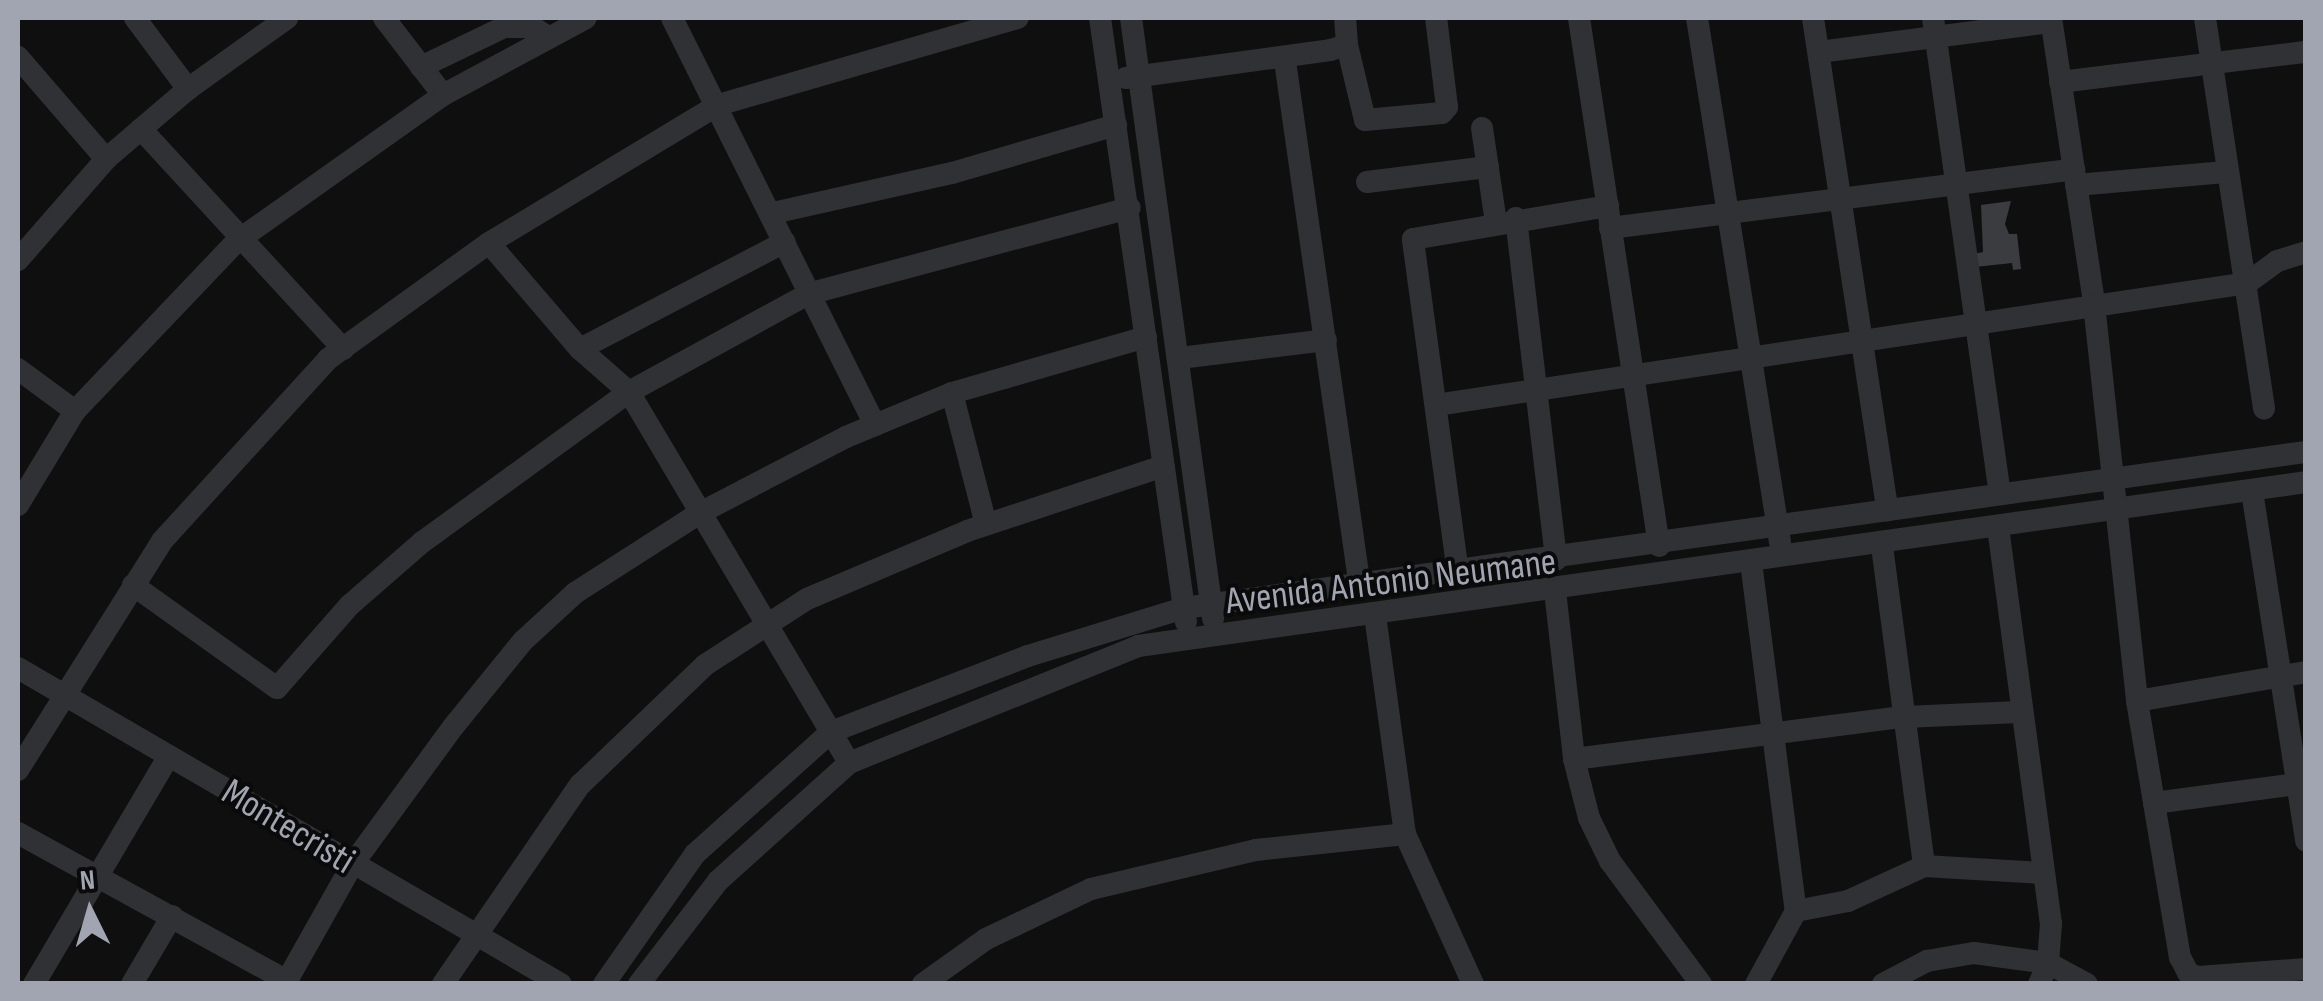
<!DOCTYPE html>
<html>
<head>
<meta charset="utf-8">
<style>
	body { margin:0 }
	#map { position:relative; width:2323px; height:1001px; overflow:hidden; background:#0f0f10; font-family:"Sofia Sans Condensed",sans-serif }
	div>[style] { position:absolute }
	.building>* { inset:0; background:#3b3c40 }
	.minor>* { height:22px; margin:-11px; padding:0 11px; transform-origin:11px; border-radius:11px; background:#303135 }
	span { translate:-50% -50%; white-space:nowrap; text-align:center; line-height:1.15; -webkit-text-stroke:8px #0a0a0b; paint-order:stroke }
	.street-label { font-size:38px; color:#a0a5b1 }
	.frame { position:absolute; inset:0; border:20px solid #a0a5b1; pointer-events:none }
	.north { position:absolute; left:40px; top:861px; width:100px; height:100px; -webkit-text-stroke:8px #0a0a0b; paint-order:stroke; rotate:355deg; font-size:28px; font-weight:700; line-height:40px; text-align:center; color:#a0a5b1 }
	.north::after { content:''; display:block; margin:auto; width:35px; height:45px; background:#a0a5b1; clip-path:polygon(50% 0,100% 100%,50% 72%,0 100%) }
</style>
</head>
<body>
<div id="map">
	<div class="building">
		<div style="clip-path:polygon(2011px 201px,2005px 224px,2009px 234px,2017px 234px,2021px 269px,2013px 270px,2012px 263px,1975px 267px,1974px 254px,1983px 252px,1981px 205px)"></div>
	</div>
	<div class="minor">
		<div style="left:135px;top:18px;width:89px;rotate:53.3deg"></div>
		<div style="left:384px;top:18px;width:97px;rotate:52.5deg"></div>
		<div style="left:672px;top:18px;width:455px;rotate:63.5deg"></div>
		<div style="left:1100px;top:18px;width:610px;rotate:81.9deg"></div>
		<div style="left:1131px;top:18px;width:606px;rotate:82.22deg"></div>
		<div style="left:1579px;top:18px;width:534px;rotate:81.38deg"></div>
		<div style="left:1697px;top:18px;width:531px;rotate:81deg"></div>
		<div style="left:1813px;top:18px;width:498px;rotate:81.4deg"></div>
		<div style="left:1933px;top:18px;width:479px;rotate:82deg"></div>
		<div style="left:2051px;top:18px;width:289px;rotate:81.4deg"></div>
		<div style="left:2094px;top:304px;width:399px;rotate:83.8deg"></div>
		<div style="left:2137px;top:701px;width:260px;rotate:80.5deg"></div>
		<div style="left:2180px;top:957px;width:18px;rotate:63deg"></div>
		<div style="left:2188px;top:973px;width:11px;rotate:22deg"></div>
		<div style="left:2198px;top:977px;width:108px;rotate:-4.2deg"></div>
		<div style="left:2205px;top:18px;width:395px;rotate:81.4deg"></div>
		<div style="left:1347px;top:45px;width:77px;rotate:76.5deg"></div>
		<div style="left:1365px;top:120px;width:77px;rotate:-5.2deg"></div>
		<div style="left:1442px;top:113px;width:8px;rotate:-50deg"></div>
		<div style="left:1447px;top:107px;width:90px;rotate:-97deg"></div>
		<div style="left:1819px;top:52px;width:234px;rotate:-7.4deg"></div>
		<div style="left:18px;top:57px;width:135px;rotate:49.2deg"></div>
		<div style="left:1285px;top:61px;width:531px;rotate:81.89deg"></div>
		<div style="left:421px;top:67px;width:92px;rotate:-25.7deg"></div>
		<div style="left:504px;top:27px;width:29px"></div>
		<div style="left:533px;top:27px;width:18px;rotate:34deg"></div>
		<div style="left:1126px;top:78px;width:206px;rotate:-7.8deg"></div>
		<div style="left:1330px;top:50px;width:18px;rotate:-16deg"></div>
		<div style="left:1347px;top:45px;width:27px;rotate:-94deg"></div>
		<div style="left:2060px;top:82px;width:248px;rotate:-7deg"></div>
		<div style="left:1482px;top:128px;width:96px;rotate:81.6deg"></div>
		<div style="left:141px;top:129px;width:299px;rotate:47.4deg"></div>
		<div style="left:1367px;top:182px;width:122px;rotate:-7.1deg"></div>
		<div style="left:2076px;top:185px;width:150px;rotate:-5deg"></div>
		<div style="left:773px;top:213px;width:183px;rotate:-12.6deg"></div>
		<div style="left:952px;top:173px;width:171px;rotate:-16.3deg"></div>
		<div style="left:1516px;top:218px;width:344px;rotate:83.3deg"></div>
		<div style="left:1610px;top:228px;width:468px;rotate:-7.2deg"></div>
		<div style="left:489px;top:243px;width:140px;rotate:49.4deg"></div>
		<div style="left:580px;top:349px;width:65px;rotate:41.3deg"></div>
		<div style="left:629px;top:392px;width:431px;rotate:59.3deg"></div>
		<div style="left:18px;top:260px;width:134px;rotate:-48.9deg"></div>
		<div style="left:106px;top:159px;width:108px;rotate:-40.5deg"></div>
		<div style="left:188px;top:89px;width:122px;rotate:-35.6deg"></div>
		<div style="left:580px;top:349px;width:231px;rotate:-27.6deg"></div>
		<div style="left:1180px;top:358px;width:147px;rotate:-7deg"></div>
		<div style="left:18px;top:369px;width:71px;rotate:36.4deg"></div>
		<div style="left:952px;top:393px;width:135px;rotate:75.5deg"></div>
		<div style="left:1436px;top:405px;width:820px;rotate:-8.55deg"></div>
		<div style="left:2247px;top:283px;width:37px;rotate:-36deg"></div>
		<div style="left:2277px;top:261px;width:30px;rotate:-17deg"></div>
		<div style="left:2252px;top:491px;width:354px;rotate:81.2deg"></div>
		<div style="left:18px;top:505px;width:110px;rotate:-58.8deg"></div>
		<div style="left:75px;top:411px;width:235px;rotate:-46.4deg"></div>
		<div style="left:237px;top:241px;width:252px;rotate:-35.3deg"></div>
		<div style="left:443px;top:95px;width:162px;rotate:-28.3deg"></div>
		<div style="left:1998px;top:527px;width:400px;rotate:82.4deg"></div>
		<div style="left:2051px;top:923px;width:40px;rotate:94.3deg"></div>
		<div style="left:2048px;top:963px;width:23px;rotate:113deg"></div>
		<div style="left:1882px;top:546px;width:323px;rotate:82.5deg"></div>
		<div style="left:1751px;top:562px;width:352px;rotate:82.7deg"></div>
		<div style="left:1796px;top:911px;width:83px;rotate:118.7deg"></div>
		<div style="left:1458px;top:573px;width:337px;rotate:-97.7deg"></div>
		<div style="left:1413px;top:239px;width:198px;rotate:-9.6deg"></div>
		<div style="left:133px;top:585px;width:177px;rotate:35.6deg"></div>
		<div style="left:277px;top:688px;width:111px;rotate:-48.7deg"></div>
		<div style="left:350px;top:605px;width:94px;rotate:-41.1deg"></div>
		<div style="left:421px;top:543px;width:257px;rotate:-36deg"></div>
		<div style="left:629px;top:392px;width:204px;rotate:-28.7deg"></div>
		<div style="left:808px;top:294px;width:333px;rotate:-15deg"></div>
		<div style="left:1555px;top:591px;width:169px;rotate:83.5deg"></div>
		<div style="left:1574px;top:759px;width:61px;rotate:75.7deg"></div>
		<div style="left:1589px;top:818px;width:48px;rotate:64deg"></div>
		<div style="left:1610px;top:861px;width:153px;rotate:53.5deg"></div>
		<div style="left:1375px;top:615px;width:221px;rotate:82.2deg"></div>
		<div style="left:1405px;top:834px;width:165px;rotate:65.6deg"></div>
		<div style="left:18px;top:668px;width:628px;rotate:30.2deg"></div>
		<div style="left:2137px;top:701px;width:171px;rotate:-9.7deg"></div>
		<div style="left:1574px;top:759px;width:333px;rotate:-7.3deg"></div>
		<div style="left:1904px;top:717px;width:115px;rotate:-2.5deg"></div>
		<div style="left:18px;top:770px;width:271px;rotate:-57.8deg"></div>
		<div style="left:162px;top:541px;width:246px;rotate:-47.6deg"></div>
		<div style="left:328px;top:359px;width:198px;rotate:-35.8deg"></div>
		<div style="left:489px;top:243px;width:267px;rotate:-31.1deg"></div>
		<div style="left:718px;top:105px;width:312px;rotate:-16.2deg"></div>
		<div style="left:2154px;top:803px;width:143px;rotate:-7.6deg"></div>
		<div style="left:18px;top:833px;width:307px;rotate:28.8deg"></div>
		<div style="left:1796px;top:911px;width:53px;rotate:-10.9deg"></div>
		<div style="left:1848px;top:901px;width:84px;rotate:-24.7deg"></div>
		<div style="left:1924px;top:866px;width:119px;rotate:3.4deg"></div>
		<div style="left:34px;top:984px;width:265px;rotate:-59.4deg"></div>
		<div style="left:132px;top:984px;width:79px;rotate:-59.5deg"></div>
		<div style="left:285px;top:984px;width:137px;rotate:-60.6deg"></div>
		<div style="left:352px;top:865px;width:171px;rotate:-53.8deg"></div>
		<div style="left:453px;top:727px;width:111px;rotate:-50.9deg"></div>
		<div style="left:523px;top:641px;width:71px;rotate:-42.7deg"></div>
		<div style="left:575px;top:593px;width:146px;rotate:-32.7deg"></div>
		<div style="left:698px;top:514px;width:167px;rotate:-27.5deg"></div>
		<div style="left:846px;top:437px;width:115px;rotate:-22.5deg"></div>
		<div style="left:952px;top:393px;width:202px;rotate:-16.1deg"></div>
		<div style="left:443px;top:984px;width:242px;rotate:-55.5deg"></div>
		<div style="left:580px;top:785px;width:173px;rotate:-43.8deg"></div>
		<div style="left:705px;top:665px;width:121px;rotate:-32.9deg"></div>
		<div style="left:807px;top:599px;width:174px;rotate:-23deg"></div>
		<div style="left:967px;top:531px;width:207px;rotate:-18.3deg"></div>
		<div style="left:604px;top:984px;width:159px;rotate:-55deg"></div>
		<div style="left:695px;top:854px;width:183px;rotate:-41.9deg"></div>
		<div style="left:831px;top:732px;width:211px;rotate:-21.1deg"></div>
		<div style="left:1028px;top:656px;width:163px;rotate:-17.1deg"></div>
		<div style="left:1184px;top:608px;width:1133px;rotate:-7.92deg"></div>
		<div style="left:639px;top:984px;width:130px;rotate:-52.5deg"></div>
		<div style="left:718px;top:881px;width:176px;rotate:-42deg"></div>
		<div style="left:849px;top:763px;width:312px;rotate:-22deg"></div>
		<div style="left:1138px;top:646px;width:1179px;rotate:-7.99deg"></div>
		<div style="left:923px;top:984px;width:77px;rotate:-35.5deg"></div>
		<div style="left:986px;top:939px;width:116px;rotate:-25.5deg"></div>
		<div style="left:1091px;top:889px;width:170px;rotate:-13.3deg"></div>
		<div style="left:1256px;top:850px;width:150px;rotate:-6.1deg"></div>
		<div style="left:1883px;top:984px;width:50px;rotate:-27.6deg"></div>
		<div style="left:1927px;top:961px;width:48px;rotate:-9.7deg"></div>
		<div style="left:1974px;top:953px;width:75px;rotate:7.7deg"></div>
		<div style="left:2048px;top:963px;width:44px;rotate:28.3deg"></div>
	</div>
	<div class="street-label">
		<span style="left:1391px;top:582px;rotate:-7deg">Avenida Antonio Neumane</span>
		<span style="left:288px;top:827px;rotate:31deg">Montecristi</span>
	</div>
	<div class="frame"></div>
	<div class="north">N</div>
</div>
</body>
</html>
